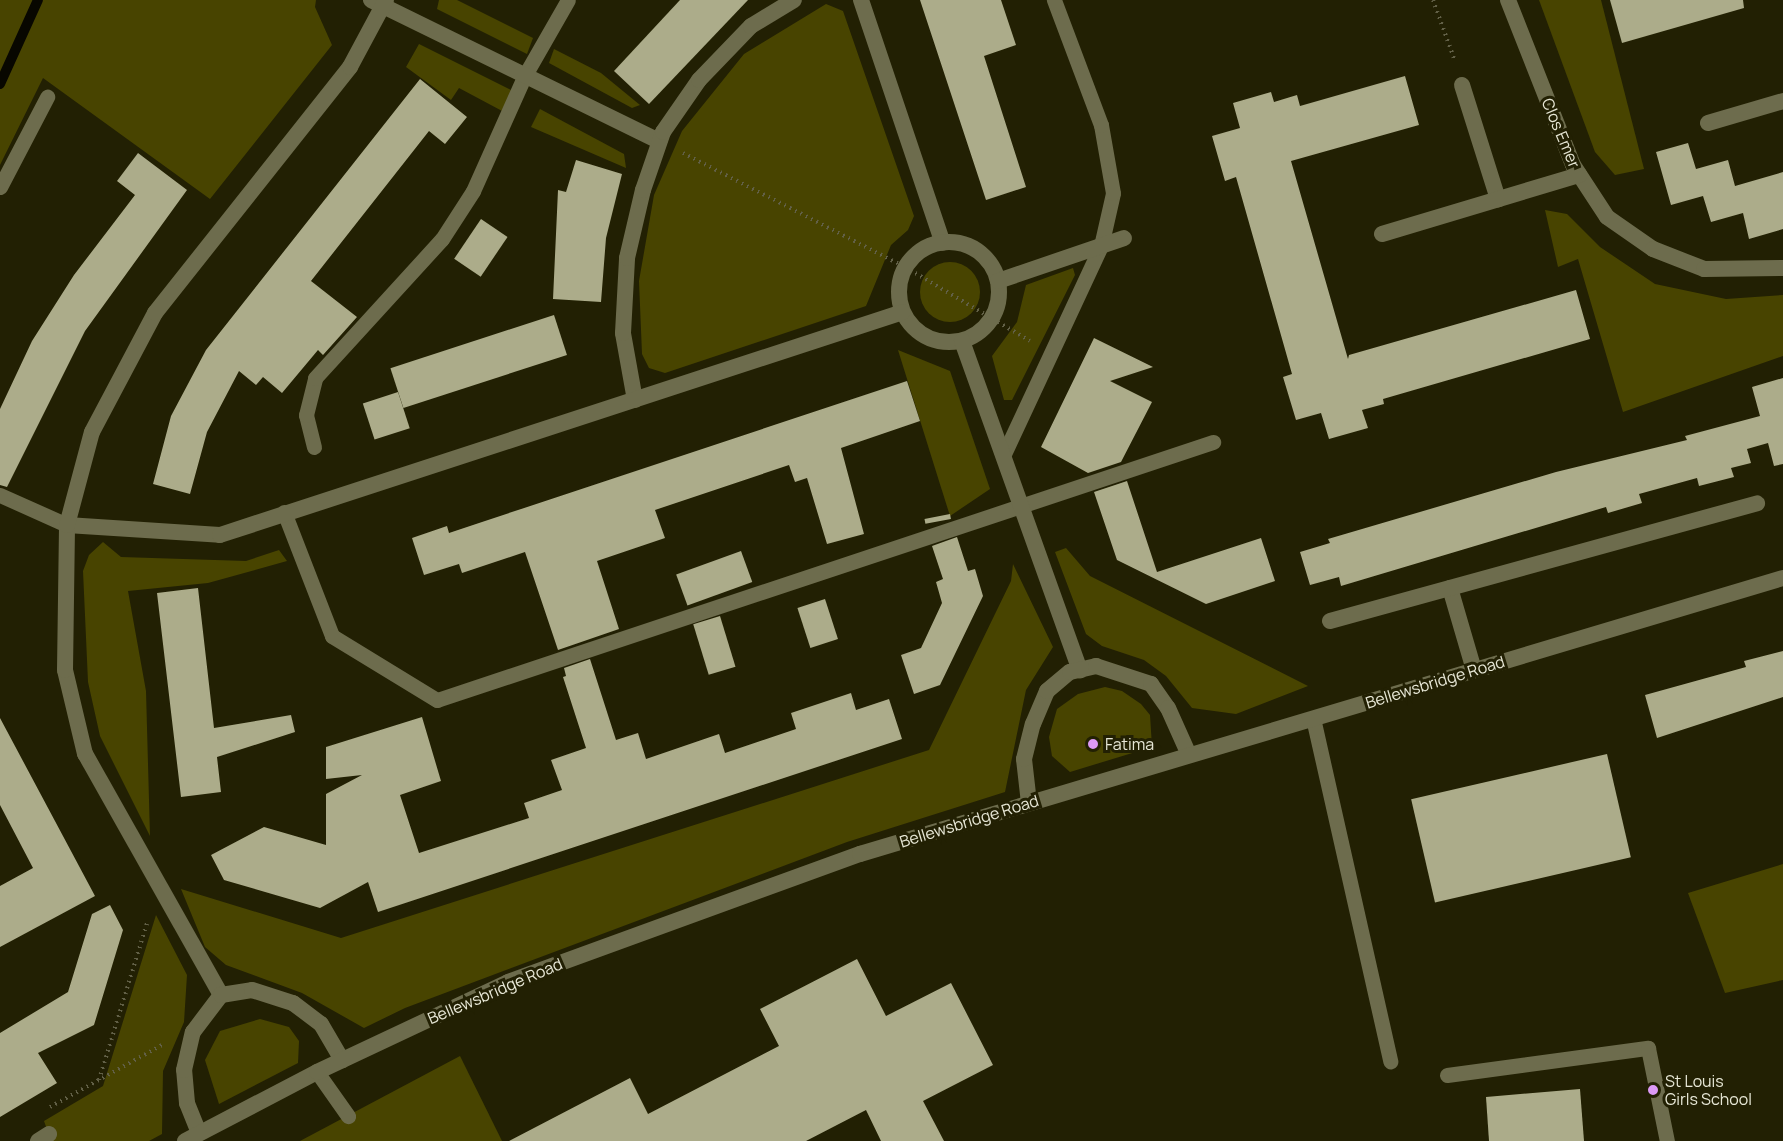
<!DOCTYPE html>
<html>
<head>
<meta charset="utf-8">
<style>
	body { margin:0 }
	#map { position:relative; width:1783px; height:1141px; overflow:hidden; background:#222003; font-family:Manrope,sans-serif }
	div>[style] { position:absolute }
	.green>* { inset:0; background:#484400 }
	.round { border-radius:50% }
	.stream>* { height:10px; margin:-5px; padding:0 5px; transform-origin:5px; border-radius:5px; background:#080700 }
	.building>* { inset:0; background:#acac8a; transform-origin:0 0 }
	.path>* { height:4px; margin-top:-2px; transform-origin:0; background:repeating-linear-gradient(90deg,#626047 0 1.5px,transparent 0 6px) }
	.service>* { height:15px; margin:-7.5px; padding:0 7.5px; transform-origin:7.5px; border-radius:7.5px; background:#6d6c4d }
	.minor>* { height:16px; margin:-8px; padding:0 8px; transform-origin:8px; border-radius:8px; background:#6d6c4d }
	.minor>.ring { margin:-8px; padding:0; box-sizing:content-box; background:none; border:16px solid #6d6c4d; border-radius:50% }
	.tertiary>* { height:16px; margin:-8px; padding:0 8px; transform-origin:8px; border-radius:8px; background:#6d6c4d }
	.dots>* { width:16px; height:16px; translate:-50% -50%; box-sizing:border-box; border:3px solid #222003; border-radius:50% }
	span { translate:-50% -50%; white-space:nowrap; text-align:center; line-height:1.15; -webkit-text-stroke:6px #222003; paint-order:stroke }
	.street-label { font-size:16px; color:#e7e7d6 }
	.poi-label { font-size:16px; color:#e7e7d6 }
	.left { translate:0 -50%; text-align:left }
</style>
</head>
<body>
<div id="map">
	<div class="green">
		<div style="clip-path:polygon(0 0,316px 0,315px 7px,332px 45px,210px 199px,43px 78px,0 165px)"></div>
		<div style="clip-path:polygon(439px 0,457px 0,533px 38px,527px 54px,437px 9px)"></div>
		<div style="clip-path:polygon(1539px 0,1601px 0,1644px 169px,1615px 175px,1595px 152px)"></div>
		<div style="clip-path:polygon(826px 4px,843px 11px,914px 216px,908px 230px,891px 245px,866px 306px,665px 373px,649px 368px,642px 354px,639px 281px,654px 195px,682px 131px,744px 54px)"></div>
		<div style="clip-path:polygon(419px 44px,511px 90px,504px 112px,459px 88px,451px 100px,406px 67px)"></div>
		<div style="clip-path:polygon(554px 49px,601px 73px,640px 105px,632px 108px,549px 63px)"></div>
		<div style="clip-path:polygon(540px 109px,624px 154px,626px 168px,531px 127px)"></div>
		<div style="clip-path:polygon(1545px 210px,1567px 214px,1600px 247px,1655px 284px,1726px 299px,1783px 295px,1783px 356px,1623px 412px,1578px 259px,1558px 267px)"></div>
		<div class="round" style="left:920px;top:262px;width:60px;height:60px"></div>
		<div style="clip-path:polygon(1073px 268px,1075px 275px,1012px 400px,1004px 400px,992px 356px,1017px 322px,1026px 285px)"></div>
		<div style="clip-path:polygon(898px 350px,950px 371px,990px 489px,950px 516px)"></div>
		<div style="clip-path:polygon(103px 542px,121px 557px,246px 561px,279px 550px,287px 561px,208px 583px,128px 591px,146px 691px,150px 836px,100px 736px,88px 682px,83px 571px,89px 555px)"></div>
		<div style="clip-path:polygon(1066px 548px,1090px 576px,1308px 686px,1236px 714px,1192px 708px,1166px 676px,1144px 660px,1102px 646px,1086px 634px,1055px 552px)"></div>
		<div style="clip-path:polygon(1013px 564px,1053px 647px,1026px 690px,1005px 792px,847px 842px,405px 1008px,364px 1028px,302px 993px,226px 965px,205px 947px,181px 889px,341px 938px,929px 750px,1011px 581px)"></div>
		<div style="clip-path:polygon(1105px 687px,1122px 691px,1141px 704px,1150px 715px,1152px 747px,1070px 772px,1052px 756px,1049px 737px,1057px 709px,1078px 694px)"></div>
		<div style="clip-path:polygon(1783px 864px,1783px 980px,1725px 993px,1688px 893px)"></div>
		<div style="clip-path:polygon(156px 915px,187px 975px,184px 1022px,163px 1071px,162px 1134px,149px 1141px,51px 1141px,44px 1121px,103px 1086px)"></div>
		<div style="clip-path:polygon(260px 1019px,289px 1027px,299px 1041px,298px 1063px,219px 1104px,205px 1060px,220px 1031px)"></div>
		<div style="clip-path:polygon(460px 1056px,502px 1141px,300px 1141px)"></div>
	</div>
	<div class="stream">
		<div style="left:0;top:84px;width:92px;rotate:-65.7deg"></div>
	</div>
	<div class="building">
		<div style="clip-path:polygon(680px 0,748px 0,649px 104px,614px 71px)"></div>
		<div style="clip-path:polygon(920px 0,1001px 0,1016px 45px,984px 56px,1026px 187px,986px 200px)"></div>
		<div style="clip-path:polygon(1610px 0,1743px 0,1744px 8px,1622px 43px)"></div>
		<div style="clip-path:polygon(1405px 76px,1419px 125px,1291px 161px,1348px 359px,1349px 355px,1576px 290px,1590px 339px,1383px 399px,1384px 404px,1362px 410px,1368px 428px,1329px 439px,1321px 413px,1296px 420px,1283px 377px,1292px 374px,1236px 177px,1225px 181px,1212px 136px,1240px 128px,1233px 103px,1271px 92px,1274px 102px,1297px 95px,1300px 106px)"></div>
		<div style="clip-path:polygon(420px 79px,467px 117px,445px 144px,429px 131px,311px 281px,357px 317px,323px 355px,318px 350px,282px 393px,263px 377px,256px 385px,239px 371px,207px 432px,190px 494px,153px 484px,171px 416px,206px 350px)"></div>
		<div style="clip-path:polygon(1688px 143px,1696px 169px,1728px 160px,1735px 186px,1783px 172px,1783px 229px,1749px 239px,1743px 213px,1711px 222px,1703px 196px,1671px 205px,1656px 152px)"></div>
		<div style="clip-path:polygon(138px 153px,187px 190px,85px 331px,7px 487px,0 485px,0 409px,32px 341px,74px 275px,135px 195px,117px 181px)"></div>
		<div style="clip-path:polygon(576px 160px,622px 174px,606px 238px,601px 302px,553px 299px,558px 190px,566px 192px)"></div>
		<div style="left:481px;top:219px;width:32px;height:48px;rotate:34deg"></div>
		<div style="left:554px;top:315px;width:42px;height:172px;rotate:72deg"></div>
		<div style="clip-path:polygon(1094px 338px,1153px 367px,1110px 381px,1152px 402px,1121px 462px,1088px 473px,1041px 447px)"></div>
		<div style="clip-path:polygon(1783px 378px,1783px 464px,1774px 466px,1768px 443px,1747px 449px,1751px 463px,1731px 468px,1734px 477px,1699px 486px,1697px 478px,1639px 494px,1642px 503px,1608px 513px,1606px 507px,1341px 586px,1339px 577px,1310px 585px,1300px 552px,1330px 543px,1328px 539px,1556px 472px,1687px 440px,1685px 436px,1760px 416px,1752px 387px)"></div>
		<div style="clip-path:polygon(907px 381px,920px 421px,841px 448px,864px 534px,827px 544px,807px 478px,795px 482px,789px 465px,655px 510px,665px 538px,597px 561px,619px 629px,558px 650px,525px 552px,462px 573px,459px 564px,424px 575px,412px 538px,447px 526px,449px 533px,482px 522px)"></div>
		<div style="left:398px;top:392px;width:38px;height:37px;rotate:72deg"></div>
		<div style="clip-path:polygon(1127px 481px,1157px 572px,1261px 538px,1275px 581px,1206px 604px,1117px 560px,1094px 492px)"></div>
		<div style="left:950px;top:514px;width:5px;height:26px;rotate:79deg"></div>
		<div style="clip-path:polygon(957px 537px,968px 571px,975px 569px,983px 596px,940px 685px,914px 694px,901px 655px,921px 648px,942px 603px,936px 582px,943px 579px,932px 546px)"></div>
		<div style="left:741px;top:551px;width:33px;height:69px;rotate:70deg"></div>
		<div style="clip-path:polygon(198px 588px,214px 728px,291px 715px,295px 732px,217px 757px,221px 792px,181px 797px,157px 593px)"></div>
		<div style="left:825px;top:599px;width:42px;height:29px;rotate:72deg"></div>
		<div style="left:720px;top:616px;width:53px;height:28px;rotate:73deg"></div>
		<div style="clip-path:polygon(1783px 651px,1783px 697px,1657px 738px,1645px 695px,1746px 667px,1744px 661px)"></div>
		<div style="clip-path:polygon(590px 659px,616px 740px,638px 733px,646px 759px,719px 734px,725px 753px,796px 729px,791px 713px,851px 693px,856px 710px,889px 699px,902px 739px,378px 912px,368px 882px,320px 908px,224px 880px,211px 855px,264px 827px,326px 845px,326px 794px,362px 775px,326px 779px,326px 747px,422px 717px,441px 781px,400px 795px,419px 853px,529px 818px,524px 803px,562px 790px,551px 760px,586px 748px,563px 677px,566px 676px,564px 668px)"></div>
		<div style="clip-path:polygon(0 718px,95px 896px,0 947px,0 886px,33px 868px,0 805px)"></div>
		<div style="left:1607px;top:754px;width:106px;height:201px;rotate:77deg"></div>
		<div style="clip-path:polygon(110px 905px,123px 930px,94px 1025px,38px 1053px,57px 1083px,0 1117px,0 1033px,68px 992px,92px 914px)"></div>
		<div style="clip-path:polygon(857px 959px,886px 1016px,951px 983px,993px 1065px,923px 1101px,944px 1141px,881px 1141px,866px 1110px,806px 1141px,509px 1141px,630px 1078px,648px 1114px,779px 1046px,760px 1009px)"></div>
		<div style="clip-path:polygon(1580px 1089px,1584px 1141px,1489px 1141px,1486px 1097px)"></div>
	</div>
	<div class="path">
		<div style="left:1433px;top:0;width:65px;rotate:70.2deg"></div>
		<div style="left:683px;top:153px;width:250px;rotate:27.2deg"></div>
		<div style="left:905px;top:267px;width:145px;rotate:30.6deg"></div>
		<div style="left:99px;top:1080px;width:167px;rotate:-73deg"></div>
		<div style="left:50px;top:1107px;width:128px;rotate:-29deg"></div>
	</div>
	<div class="service">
		<div style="left:0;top:187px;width:102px;rotate:-62.4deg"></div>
		<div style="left:314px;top:447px;width:33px;rotate:-104deg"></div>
		<div style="left:306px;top:415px;width:38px;rotate:-76deg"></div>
		<div style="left:315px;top:378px;width:188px;rotate:-47.6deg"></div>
		<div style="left:442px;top:239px;width:57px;rotate:-57.1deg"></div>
		<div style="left:473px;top:191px;width:127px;rotate:-65.9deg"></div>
		<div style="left:525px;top:75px;width:86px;rotate:-60.2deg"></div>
		<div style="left:1003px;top:456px;width:232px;rotate:-65deg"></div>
		<div style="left:1101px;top:246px;width:54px;rotate:-77.2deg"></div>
		<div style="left:1113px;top:193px;width:69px;rotate:-100deg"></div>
		<div style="left:1101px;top:125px;width:134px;rotate:-110.6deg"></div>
		<div style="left:0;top:495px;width:73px;rotate:24.1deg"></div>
		<div style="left:284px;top:512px;width:133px;rotate:68.8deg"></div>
		<div style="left:332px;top:636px;width:123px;rotate:31.4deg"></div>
		<div style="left:437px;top:700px;width:818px;rotate:-18.39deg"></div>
		<div style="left:1313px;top:718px;width:352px;rotate:77.3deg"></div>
		<div style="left:317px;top:1072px;width:54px;rotate:54.8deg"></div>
		<div style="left:1447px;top:1075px;width:203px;rotate:-7.7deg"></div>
		<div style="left:1648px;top:1048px;width:95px;rotate:78.5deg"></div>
	</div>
	<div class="minor">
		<div style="left:371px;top:0;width:321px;rotate:26.1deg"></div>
		<div style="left:861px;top:0;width:256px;rotate:71.4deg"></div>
		<div style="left:1508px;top:0;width:177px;rotate:68.5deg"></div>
		<div style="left:1573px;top:165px;width:62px;rotate:56.8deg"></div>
		<div style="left:1607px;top:217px;width:56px;rotate:34.8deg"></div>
		<div style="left:1653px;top:249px;width:55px;rotate:21.4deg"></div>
		<div style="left:1704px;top:269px;width:79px;rotate:-0.7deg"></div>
		<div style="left:1462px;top:85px;width:120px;rotate:72.5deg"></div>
		<div style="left:1708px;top:123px;width:78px;rotate:-16.3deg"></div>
		<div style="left:1382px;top:234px;width:206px;rotate:-16.7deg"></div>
		<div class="ring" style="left:899px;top:242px;width:84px;height:84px"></div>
		<div style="left:998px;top:281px;width:133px;rotate:-18.8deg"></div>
		<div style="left:962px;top:341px;width:350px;rotate:70.3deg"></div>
		<div style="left:635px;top:400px;width:68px;rotate:-100.2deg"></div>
		<div style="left:623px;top:333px;width:75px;rotate:-86.9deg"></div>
		<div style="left:627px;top:258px;width:70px;rotate:-76.8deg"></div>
		<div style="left:643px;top:190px;width:61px;rotate:-71deg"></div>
		<div style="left:663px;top:132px;width:63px;rotate:-55.3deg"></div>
		<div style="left:699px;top:80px;width:75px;rotate:-46.1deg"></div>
		<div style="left:751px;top:26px;width:50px;rotate:-31.2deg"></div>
		<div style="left:67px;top:525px;width:153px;rotate:3.7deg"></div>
		<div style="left:220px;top:535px;width:718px;rotate:-18.08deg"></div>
		<div style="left:1450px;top:588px;width:85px;rotate:73.7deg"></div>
		<div style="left:1330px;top:621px;width:443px;rotate:-15.4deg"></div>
		<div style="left:1029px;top:803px;width:44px;rotate:-96.5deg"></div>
		<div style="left:1024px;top:759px;width:36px;rotate:-76deg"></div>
		<div style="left:1033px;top:724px;width:36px;rotate:-67deg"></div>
		<div style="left:1047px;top:691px;width:30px;rotate:-40deg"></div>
		<div style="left:1070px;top:672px;width:27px;rotate:-13deg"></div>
		<div style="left:1096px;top:666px;width:58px;rotate:18.1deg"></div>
		<div style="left:1151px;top:684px;width:29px;rotate:55deg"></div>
		<div style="left:1168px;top:708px;width:51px;rotate:65.9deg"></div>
		<div style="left:221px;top:995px;width:277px;rotate:-119.4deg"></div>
		<div style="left:85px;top:754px;width:86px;rotate:-103.4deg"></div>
		<div style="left:65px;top:670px;width:145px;rotate:-89.2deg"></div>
		<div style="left:67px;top:525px;width:96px;rotate:-75deg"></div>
		<div style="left:92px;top:432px;width:135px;rotate:-62.1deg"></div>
		<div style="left:155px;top:313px;width:314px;rotate:-51.6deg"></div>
		<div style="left:350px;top:67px;width:76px;rotate:-61.8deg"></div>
		<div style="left:199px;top:1133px;width:32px;rotate:-112deg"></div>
		<div style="left:187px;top:1103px;width:33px;rotate:-95deg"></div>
		<div style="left:184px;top:1070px;width:39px;rotate:-77deg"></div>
		<div style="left:193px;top:1032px;width:46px;rotate:-52.9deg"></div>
		<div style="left:221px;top:995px;width:31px;rotate:-9deg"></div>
		<div style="left:252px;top:990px;width:43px;rotate:17.6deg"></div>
		<div style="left:293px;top:1003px;width:35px;rotate:37deg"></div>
		<div style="left:321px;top:1024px;width:42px;rotate:59.7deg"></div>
		<div style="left:38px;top:1141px;width:13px;rotate:-32deg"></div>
	</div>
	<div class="tertiary">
		<div style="left:185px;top:1141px;width:149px;rotate:-27.6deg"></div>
		<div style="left:317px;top:1072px;width:211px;rotate:-25.2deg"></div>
		<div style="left:508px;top:982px;width:375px;rotate:-20deg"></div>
		<div style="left:860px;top:854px;width:963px;rotate:-16.65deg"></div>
	</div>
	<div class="dots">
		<div style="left:1093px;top:744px;background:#dc99f5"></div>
		<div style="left:1653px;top:1090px;background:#dc99f5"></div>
	</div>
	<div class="street-label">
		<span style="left:1561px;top:133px;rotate:67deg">Clos Emer</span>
		<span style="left:1435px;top:682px;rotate:-17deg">Bellewsbridge Road</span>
		<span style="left:969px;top:821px;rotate:-17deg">Bellewsbridge Road</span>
		<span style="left:495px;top:991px;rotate:-23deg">Bellewsbridge Road</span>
	</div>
	<div class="poi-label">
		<span class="left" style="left:1105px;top:744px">Fatima</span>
		<span class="left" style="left:1665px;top:1090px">St Louis<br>Girls School</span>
	</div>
</div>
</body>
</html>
